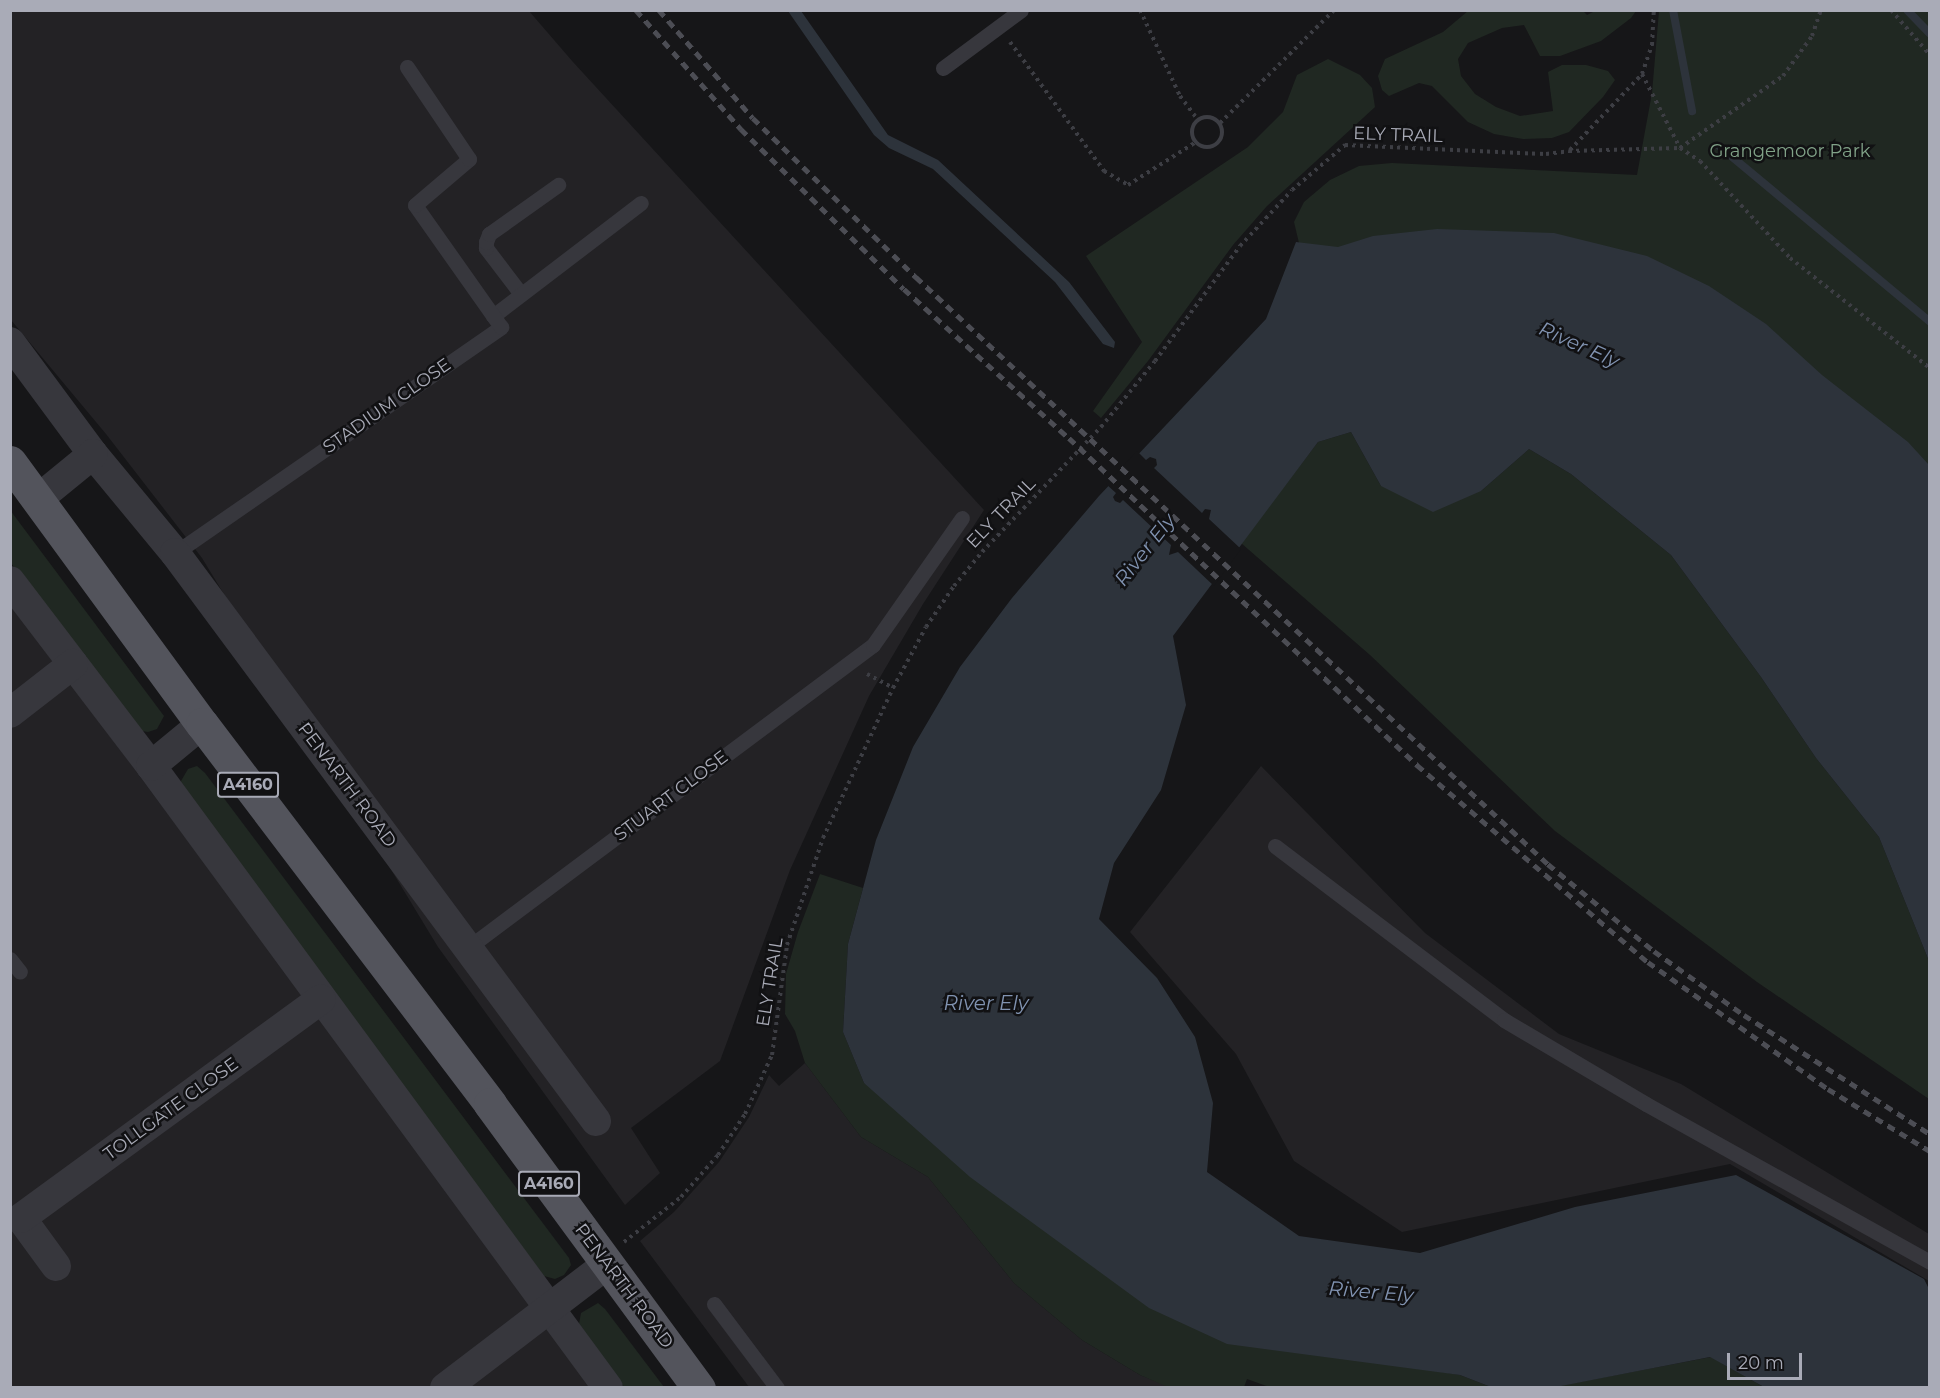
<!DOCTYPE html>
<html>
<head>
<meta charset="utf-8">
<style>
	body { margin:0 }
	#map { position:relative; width:1940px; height:1398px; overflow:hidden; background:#161618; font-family:Montserrat,sans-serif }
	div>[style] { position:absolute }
	.built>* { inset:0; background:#232225 }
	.green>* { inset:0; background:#202822 }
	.water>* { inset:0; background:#2d333b }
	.pier>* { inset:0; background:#161618 }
	.stream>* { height:8px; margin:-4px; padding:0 4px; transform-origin:4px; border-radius:4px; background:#2d333b }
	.path>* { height:4px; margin-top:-2px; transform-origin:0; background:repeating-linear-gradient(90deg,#3d3e44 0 3px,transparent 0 7.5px) }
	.path>.ring { margin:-2px; padding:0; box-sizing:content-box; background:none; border:4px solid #3d3e44; border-radius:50% }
	.lane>* { height:15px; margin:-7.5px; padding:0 7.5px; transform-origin:7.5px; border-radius:7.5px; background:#37373d }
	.street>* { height:30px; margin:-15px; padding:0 15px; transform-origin:15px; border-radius:15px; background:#37373d }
	.primary>* { height:33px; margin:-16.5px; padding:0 16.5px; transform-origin:16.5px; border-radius:16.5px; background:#53545c }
	.rail>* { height:4.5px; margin-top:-2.25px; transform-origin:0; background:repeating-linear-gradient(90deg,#4c4d54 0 8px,transparent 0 14px) }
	span { translate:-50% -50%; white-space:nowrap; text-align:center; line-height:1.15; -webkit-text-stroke:5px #111113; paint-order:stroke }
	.shield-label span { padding:2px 4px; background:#111113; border:2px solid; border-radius:4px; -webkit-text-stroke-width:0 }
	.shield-label { font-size:16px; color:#a9abb7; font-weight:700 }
	.street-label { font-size:18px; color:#a9abb7 }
	.park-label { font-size:18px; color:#81a288 }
	.water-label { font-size:20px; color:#8193b1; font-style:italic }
	.frame { position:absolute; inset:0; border:12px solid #a9abb7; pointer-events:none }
	.scale { position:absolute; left:1727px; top:1353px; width:75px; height:27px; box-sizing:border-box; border:3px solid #a9abb7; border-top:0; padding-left:8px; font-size:18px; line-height:21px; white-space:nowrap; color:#a9abb7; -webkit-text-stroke:4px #111113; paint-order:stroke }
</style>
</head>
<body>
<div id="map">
	<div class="built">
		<div style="clip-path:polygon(10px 11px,529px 11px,573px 62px,984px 510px,923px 604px,869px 696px,790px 870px,720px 1061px,631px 1128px,660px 1173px,625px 1205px,438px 947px,202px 558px,106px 434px,11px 320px)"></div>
		<div style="clip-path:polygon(11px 603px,168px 814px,594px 1387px,11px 1387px)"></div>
		<div style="clip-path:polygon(1261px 766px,1425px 933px,1559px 1034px,1681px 1084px,1929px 1234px,1929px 1281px,1730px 1164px,1402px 1232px,1294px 1161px,1236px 1054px,1130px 932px)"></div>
		<div style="clip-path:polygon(805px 1063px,861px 1137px,928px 1177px,1014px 1283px,1082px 1340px,1140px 1375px,1170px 1387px,749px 1387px,640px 1241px,674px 1212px,719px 1162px,749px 1117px,769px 1075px,779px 1086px)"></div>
	</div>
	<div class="green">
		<div style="clip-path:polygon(1583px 11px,1587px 15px,1595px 11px,1636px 11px,1631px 18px,1601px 41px,1560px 56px,1540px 56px,1524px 25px,1502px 28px,1468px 43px,1458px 59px,1461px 76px,1475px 94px,1496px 107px,1520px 116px,1553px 111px,1548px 72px,1562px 65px,1586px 65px,1608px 71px,1615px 80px,1603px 97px,1569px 132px,1552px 138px,1523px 139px,1494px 134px,1468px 122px,1432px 86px,1419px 83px,1389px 96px,1382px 90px,1378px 76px,1385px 59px,1443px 32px,1468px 11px)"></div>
		<div style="clip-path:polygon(1659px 11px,1929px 11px,1929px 473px,1348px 250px,1299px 243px,1294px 222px,1304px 202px,1330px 180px,1359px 166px,1392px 163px,1637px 175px,1652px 93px)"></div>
		<div style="clip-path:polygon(1328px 59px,1360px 75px,1372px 88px,1375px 107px,1267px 206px,1233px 245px,1148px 361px,1101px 418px,1093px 411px,1142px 342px,1086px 256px,1248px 147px,1283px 112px,1297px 75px)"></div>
		<div style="clip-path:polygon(1351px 432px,1381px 486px,1481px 491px,1529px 449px,1571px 474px,1671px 555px,1761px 677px,1816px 758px,1879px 837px,1929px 961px,1929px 1099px,1757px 982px,1555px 831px,1370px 655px,1241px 543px,1318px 442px)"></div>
		<div style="clip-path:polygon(10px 510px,164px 716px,157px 729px,148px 732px,136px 730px,130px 724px,11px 563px)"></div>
		<div style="clip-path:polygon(197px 766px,205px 773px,569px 1258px,571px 1265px,564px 1275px,555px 1279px,544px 1276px,182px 792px,181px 781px,188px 769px)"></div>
		<div style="clip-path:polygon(820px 874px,863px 888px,848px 944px,843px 1032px,864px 1083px,1400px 1365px,1460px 1375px,1491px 1387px,1272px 1388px,1247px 1379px,1244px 1387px,1170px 1388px,1140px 1375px,1082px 1340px,1014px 1283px,928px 1177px,861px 1137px,805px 1063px,795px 1031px,785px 1014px,786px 974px,798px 932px)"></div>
		<div style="clip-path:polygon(598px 1303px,605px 1309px,664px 1387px,624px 1387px,579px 1324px,581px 1313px)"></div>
		<div style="clip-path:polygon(1711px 1357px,1764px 1387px,1556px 1388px,1558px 1386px)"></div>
	</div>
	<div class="water">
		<div style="clip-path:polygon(788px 11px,801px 11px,888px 135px,938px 160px,1069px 282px,1115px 342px,1114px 348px,1103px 344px,1055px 282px,933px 169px,889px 148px,874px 135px)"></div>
		<div style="clip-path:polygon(1437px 229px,1554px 233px,1647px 256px,1709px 286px,1766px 324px,1822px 375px,1908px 442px,1929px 465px,1929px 961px,1879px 837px,1816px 758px,1761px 677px,1671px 555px,1571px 474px,1529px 449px,1481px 491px,1433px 512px,1381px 486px,1351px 432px,1318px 442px,1173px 636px,1186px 705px,1161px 790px,1114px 863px,1099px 919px,1157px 978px,1195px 1037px,1213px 1103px,1207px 1172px,1299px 1236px,1420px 1253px,1575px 1207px,1736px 1175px,1924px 1279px,1929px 1289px,1929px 1387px,1764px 1387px,1710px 1357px,1556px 1387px,1491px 1387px,1460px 1375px,1227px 1344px,1149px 1308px,970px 1177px,864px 1083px,843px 1032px,848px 944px,876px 840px,913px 747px,960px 667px,1012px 598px,1099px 496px,1266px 319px,1296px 242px,1338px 247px,1373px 236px)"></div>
	</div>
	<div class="pier">
		<div style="clip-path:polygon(1137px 451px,1146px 460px,1150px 457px,1156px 459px,1157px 465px,1154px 468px,1202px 513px,1205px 509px,1211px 510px,1209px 519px,1241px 549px,1214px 586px,1178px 552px,1169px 555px,1171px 545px,1123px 500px,1120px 503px,1115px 501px,1113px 497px,1116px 493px,1106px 484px)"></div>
	</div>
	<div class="stream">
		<div style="left:1673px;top:10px;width:103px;rotate:79.3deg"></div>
		<div style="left:1907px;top:10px;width:33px;rotate:46deg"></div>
		<div style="left:1719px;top:146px;width:275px;rotate:39.8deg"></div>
	</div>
	<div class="path">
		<div style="left:1140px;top:10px;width:95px;rotate:65.1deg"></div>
		<div style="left:1180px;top:96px;width:30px;rotate:53deg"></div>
		<div style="left:1891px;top:10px;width:60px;rotate:49.1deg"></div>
		<div style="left:1010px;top:42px;width:160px;rotate:53.9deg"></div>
		<div style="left:1104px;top:171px;width:28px;rotate:30deg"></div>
		<div style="left:1128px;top:185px;width:80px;rotate:-32.3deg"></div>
		<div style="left:1642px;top:74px;width:83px;rotate:62.8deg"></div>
		<div style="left:1680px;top:148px;width:24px;rotate:33deg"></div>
		<div style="left:1700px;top:161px;width:132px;rotate:47.1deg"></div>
		<div style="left:1790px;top:258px;width:178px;rotate:38.2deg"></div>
		<div class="ring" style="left:1192px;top:117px;width:26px;height:26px"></div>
		<div style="left:1220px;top:123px;width:161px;rotate:-44.7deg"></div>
		<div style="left:1680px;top:148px;width:126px;rotate:-35deg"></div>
		<div style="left:1783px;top:76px;width:49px;rotate:-54.1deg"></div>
		<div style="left:1812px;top:36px;width:28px;rotate:-71deg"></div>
		<div style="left:1570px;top:150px;width:105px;rotate:-46.5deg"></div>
		<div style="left:1642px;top:74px;width:31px;rotate:-71deg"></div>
		<div style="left:1652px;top:45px;width:35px;rotate:-87deg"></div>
		<div style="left:867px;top:674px;width:30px;rotate:28deg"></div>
		<div style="left:624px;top:1242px;width:73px;rotate:-38.3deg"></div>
		<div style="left:681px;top:1197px;width:56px;rotate:-48.6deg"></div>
		<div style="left:718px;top:1155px;width:49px;rotate:-56.6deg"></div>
		<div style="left:745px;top:1114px;width:65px;rotate:-65.4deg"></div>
		<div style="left:772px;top:1055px;width:111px;rotate:-82.2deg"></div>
		<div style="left:787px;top:945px;width:113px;rotate:-71.4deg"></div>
		<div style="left:823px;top:838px;width:166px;rotate:-65deg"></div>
		<div style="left:893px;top:688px;width:69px;rotate:-61.6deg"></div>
		<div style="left:926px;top:627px;width:50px;rotate:-55.7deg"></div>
		<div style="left:954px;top:586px;width:44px;rotate:-50.5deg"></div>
		<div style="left:982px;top:552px;width:173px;rotate:-46.4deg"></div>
		<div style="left:1101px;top:427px;width:85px;rotate:-50.7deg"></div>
		<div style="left:1155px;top:361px;width:143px;rotate:-53.5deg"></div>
		<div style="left:1240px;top:246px;width:76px;rotate:-47.1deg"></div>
		<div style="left:1292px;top:190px;width:70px;rotate:-40.3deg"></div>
		<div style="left:1345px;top:145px;width:201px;rotate:2.6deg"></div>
		<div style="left:1546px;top:154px;width:23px;rotate:-7deg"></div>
		<div style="left:1569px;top:151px;width:111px;rotate:-1.5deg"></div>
	</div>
	<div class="lane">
		<div style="left:943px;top:68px;width:97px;rotate:-36.6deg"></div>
		<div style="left:521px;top:294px;width:58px;rotate:-127.3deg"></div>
		<div style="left:486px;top:248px;width:6px;rotate:-90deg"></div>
		<div style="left:486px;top:242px;width:9px;rotate:-69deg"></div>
		<div style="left:489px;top:234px;width:85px;rotate:-35.4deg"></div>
		<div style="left:493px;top:316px;width:186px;rotate:-37.4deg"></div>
		<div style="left:175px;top:553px;width:397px;rotate:-34.7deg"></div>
		<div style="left:501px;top:327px;width:149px;rotate:-125.2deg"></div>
		<div style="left:415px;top:205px;width:71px;rotate:-40.4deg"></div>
		<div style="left:469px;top:159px;width:111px;rotate:-124deg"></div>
		<div style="left:1275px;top:846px;width:288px;rotate:37.2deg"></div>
		<div style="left:1504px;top:1020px;width:165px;rotate:30.6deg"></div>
		<div style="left:1646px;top:1104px;width:325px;rotate:29.1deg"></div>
		<div style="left:469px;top:947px;width:504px;rotate:-36.78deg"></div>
		<div style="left:873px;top:645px;width:155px;rotate:-55deg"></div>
		<div style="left:10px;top:959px;width:16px;rotate:52deg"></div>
		<div style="left:714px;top:1304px;width:105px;rotate:53.1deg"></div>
	</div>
	<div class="street">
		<div style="left:10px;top:342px;width:139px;rotate:53.5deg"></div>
		<div style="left:93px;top:454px;width:129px;rotate:50.4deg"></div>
		<div style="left:175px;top:553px;width:707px;rotate:53.45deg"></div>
		<div style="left:38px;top:499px;width:71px;rotate:-39.3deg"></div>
		<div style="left:10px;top:581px;width:233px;rotate:52.7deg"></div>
		<div style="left:151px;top:766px;width:772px;rotate:53.69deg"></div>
		<div style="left:10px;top:713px;width:80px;rotate:-37.9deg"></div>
		<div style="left:151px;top:766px;width:66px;rotate:-39.5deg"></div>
		<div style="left:56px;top:1266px;width:59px;rotate:-126.1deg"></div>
		<div style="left:21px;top:1218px;width:371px;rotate:-36.1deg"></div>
		<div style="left:445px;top:1388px;width:204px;rotate:-37.4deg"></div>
	</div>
	<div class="primary">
		<div style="left:10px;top:462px;width:325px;rotate:53.8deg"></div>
		<div style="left:202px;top:724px;width:477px;rotate:52.8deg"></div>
		<div style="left:490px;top:1104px;width:353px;rotate:53.7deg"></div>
	</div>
	<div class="rail">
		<div style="left:636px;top:10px;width:159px;rotate:48.6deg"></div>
		<div style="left:741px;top:129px;width:228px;rotate:44.5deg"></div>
		<div style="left:904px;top:289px;width:222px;rotate:42.1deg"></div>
		<div style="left:1069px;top:438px;width:478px;rotate:43.2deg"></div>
		<div style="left:1417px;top:765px;width:304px;rotate:40.5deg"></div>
		<div style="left:1648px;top:962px;width:220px;rotate:35.2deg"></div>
		<div style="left:1828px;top:1089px;width:119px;rotate:31.3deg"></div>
		<div style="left:659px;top:10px;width:143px;rotate:49deg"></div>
		<div style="left:753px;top:118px;width:228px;rotate:44.3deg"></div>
		<div style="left:916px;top:277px;width:863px;rotate:42.89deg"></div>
		<div style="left:1548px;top:864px;width:137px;rotate:39.4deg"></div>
		<div style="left:1654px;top:951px;width:110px;rotate:35.4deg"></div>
		<div style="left:1744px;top:1015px;width:221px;rotate:32.6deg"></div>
	</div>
	<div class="shield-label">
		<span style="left:248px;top:785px">A4160</span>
		<span style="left:549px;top:1184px">A4160</span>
	</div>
	<div class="street-label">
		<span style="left:1398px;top:135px;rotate:2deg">ELY TRAIL</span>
		<span style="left:387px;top:406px;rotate:-35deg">STADIUM CLOSE</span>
		<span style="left:1001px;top:513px;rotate:-46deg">ELY TRAIL</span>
		<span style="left:347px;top:785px;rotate:53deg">PENARTH ROAD</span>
		<span style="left:671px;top:796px;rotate:-37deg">STUART CLOSE</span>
		<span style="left:770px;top:982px;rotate:-81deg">ELY TRAIL</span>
		<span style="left:171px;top:1109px;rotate:-36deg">TOLLGATE CLOSE</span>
		<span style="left:624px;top:1286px;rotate:53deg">PENARTH ROAD</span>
	</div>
	<div class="park-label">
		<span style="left:1790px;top:151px">Grangemoor Park</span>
	</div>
	<div class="water-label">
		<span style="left:1579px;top:345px;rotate:24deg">River Ely</span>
		<span style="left:1145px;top:550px;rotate:-52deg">River Ely</span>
		<span style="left:986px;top:1003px">River Ely</span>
		<span style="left:1371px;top:1292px;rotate:5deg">River Ely</span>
	</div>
	<div class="frame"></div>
	<div class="scale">20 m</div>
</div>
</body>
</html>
